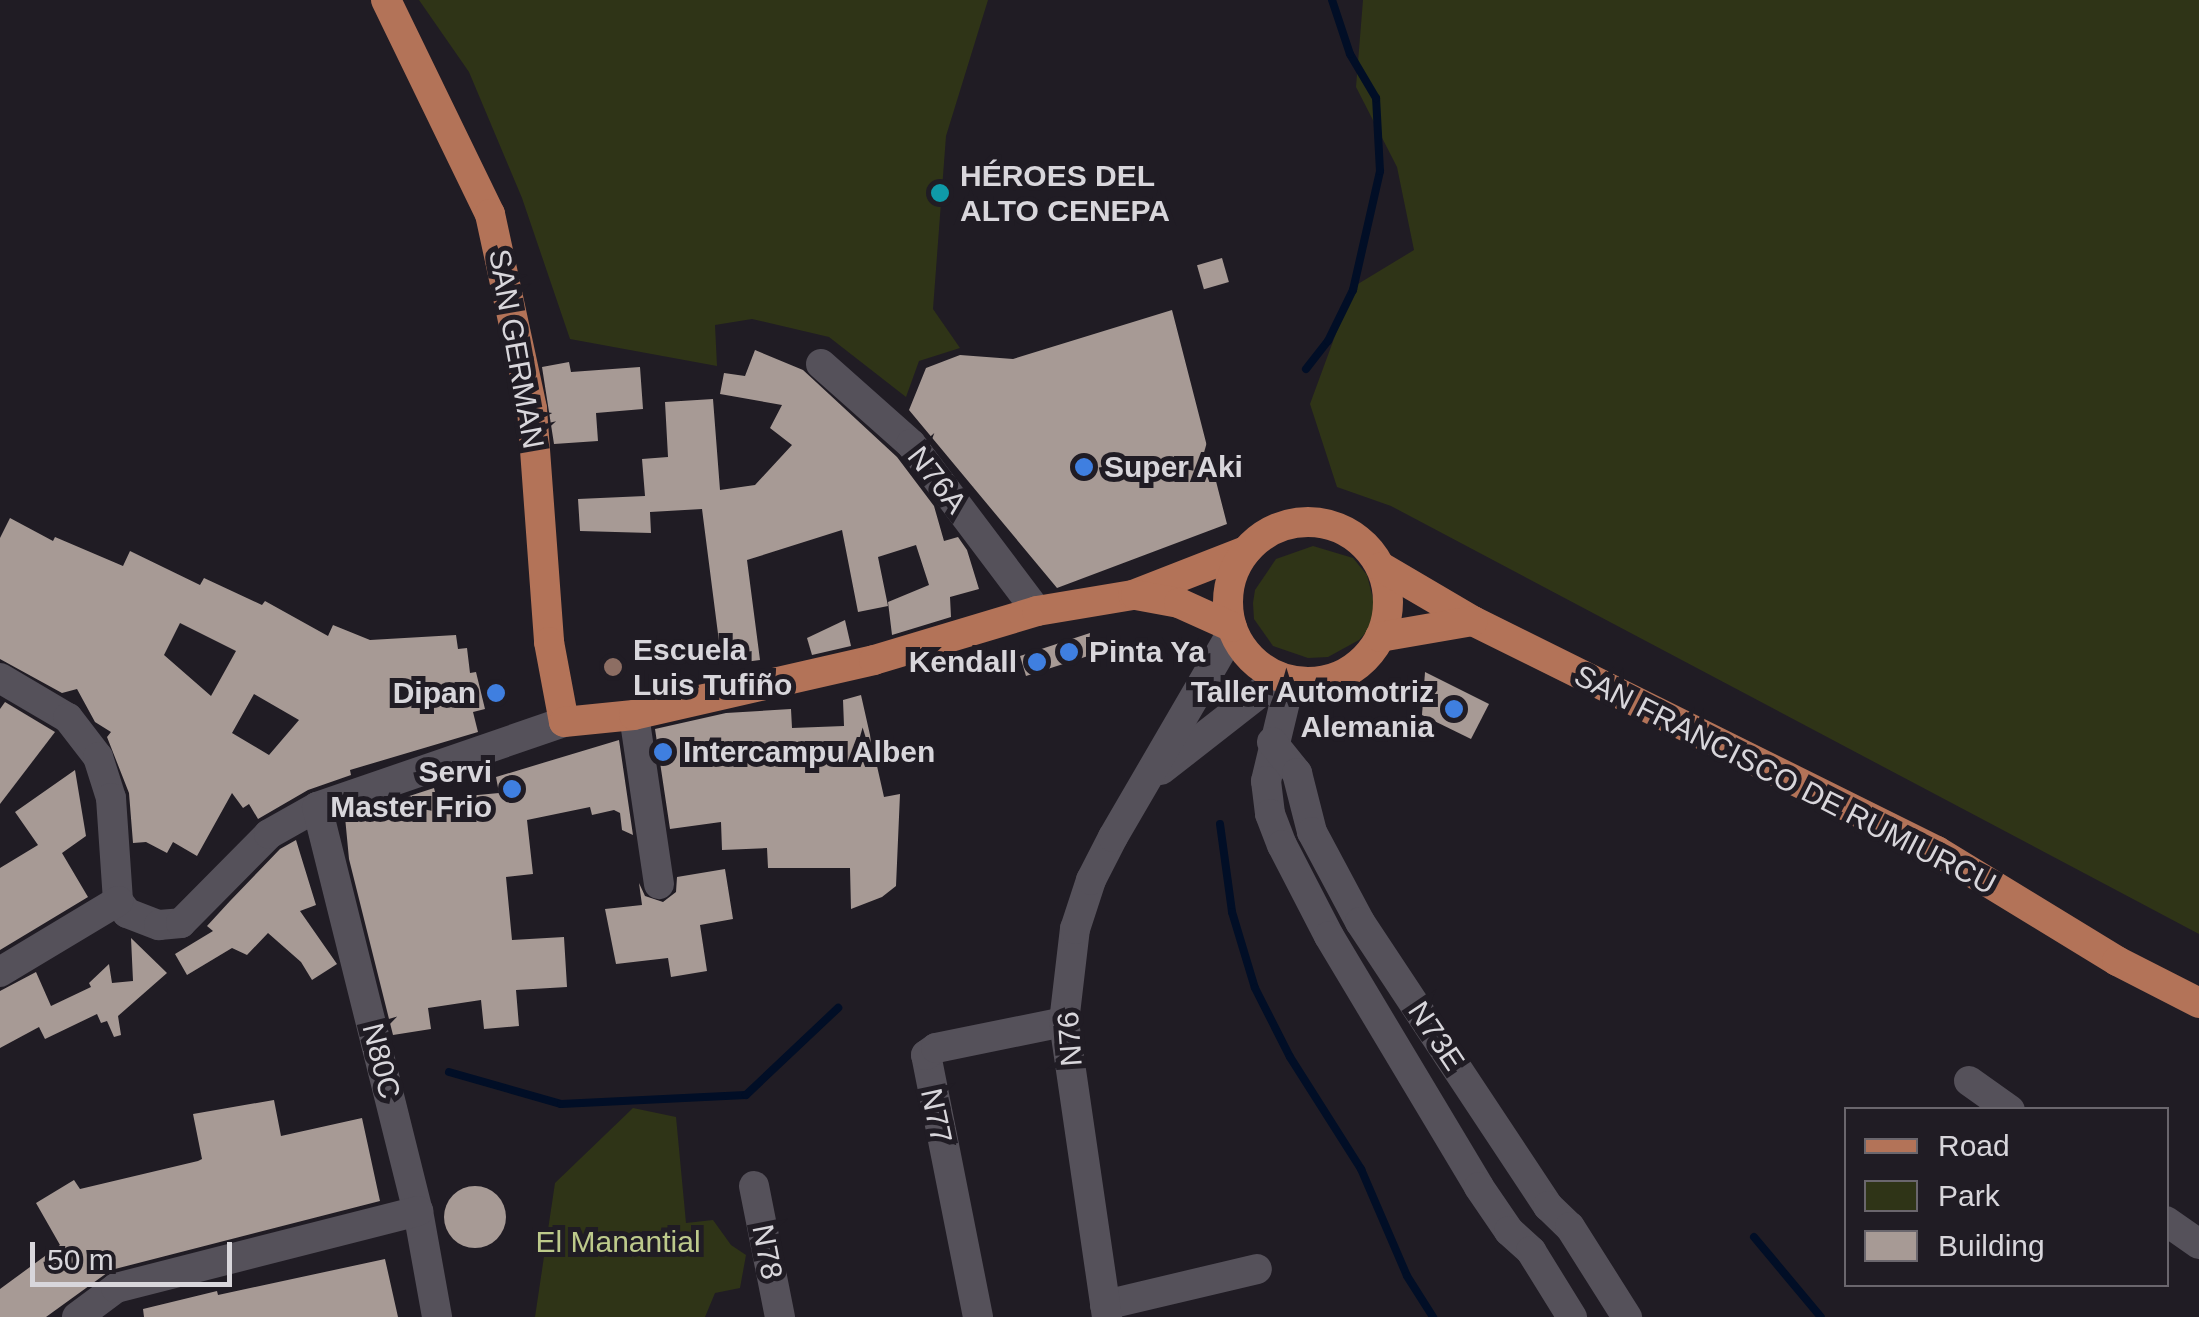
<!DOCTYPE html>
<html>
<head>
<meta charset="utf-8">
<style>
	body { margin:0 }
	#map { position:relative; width:2199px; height:1317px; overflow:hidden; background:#201c24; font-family:Helvetica,sans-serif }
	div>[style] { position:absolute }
	.green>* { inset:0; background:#2f3417 }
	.stream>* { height:8px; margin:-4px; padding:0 4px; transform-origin:4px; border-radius:4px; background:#010e26 }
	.building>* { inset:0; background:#a79a95; transform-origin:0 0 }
	.round { border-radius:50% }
	.minor>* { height:30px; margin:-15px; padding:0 15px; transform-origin:15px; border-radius:15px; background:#55515a }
	.major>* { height:30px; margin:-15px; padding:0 15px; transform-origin:15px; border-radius:15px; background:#b37358 }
	.major>.ring { margin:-15px; padding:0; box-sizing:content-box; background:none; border:30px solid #b37358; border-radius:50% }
	.dots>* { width:28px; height:28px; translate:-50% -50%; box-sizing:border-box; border:5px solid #201c24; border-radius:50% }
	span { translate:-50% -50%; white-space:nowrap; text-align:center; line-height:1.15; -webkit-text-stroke:10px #201c24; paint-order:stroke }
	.poi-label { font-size:30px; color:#d8d6db; font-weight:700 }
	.left { translate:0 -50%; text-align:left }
	.right { translate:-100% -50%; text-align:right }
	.street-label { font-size:30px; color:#d8d6db }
	.park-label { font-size:30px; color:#bdca8b }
	.legend { position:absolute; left:1844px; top:1107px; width:325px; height:180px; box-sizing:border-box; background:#201c24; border:2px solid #6a666d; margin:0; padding:12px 18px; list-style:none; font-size:30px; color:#d8d6db }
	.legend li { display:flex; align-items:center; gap:20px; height:50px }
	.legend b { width:50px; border:2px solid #6a666d }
	.scale { position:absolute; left:30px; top:1242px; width:202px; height:45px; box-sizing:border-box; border:5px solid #d8d6db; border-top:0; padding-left:12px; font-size:30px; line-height:35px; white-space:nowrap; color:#d8d6db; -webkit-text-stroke:8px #201c24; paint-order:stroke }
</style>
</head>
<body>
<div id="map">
	<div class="green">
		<div style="clip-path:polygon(419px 0,988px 0,946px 136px,933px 309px,960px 348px,919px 361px,906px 397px,829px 337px,752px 319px,715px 325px,717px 366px,570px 339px,522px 198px,469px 72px)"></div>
		<div style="clip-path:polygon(1363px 0,2199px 0,2199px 934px,1391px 506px,1337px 487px,1310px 404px,1353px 287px,1414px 250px,1397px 167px,1356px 87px)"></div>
		<div style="clip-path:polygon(1313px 546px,1353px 558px,1367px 575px,1376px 611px,1371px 627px,1359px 640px,1328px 657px,1308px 658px,1273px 646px,1254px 619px,1253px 603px,1255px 590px,1276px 559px)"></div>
		<div style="clip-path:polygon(633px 1108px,676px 1117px,686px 1223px,713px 1220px,731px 1245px,746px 1255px,740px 1288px,715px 1293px,705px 1317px,535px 1317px,555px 1183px)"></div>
	</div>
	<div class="stream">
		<div style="left:1306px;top:369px;width:36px;rotate:-52deg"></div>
		<div style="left:1328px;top:341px;width:57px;rotate:-63.9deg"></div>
		<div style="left:1353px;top:290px;width:122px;rotate:-77.2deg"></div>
		<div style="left:1380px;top:171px;width:73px;rotate:-93.1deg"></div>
		<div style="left:1376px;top:98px;width:51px;rotate:-120.6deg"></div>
		<div style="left:1350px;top:54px;width:57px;rotate:-108.4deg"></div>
		<div style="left:1220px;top:824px;width:89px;rotate:82.2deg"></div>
		<div style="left:1232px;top:912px;width:79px;rotate:73.2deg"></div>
		<div style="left:1255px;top:988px;width:77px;rotate:63.1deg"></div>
		<div style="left:1290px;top:1057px;width:133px;rotate:57.6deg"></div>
		<div style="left:1361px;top:1169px;width:116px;rotate:66.7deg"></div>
		<div style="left:1407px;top:1276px;width:49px;rotate:57.6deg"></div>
		<div style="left:449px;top:1072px;width:116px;rotate:15.9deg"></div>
		<div style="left:561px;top:1104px;width:185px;rotate:-2.8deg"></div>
		<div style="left:746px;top:1095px;width:127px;rotate:-43.4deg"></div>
		<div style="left:1754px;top:1237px;width:104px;rotate:50.1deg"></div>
	</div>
	<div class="building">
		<div style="left:1222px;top:258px;width:25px;height:26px;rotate:74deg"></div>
		<div style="clip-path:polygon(1172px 310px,1227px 524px,1057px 588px,909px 410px,926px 368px,960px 355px,1013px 359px)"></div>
		<div style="clip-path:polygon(755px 350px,803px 370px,897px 457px,934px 506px,944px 541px,958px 537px,967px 550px,979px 589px,950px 597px,951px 617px,892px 635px,888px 602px,929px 585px,916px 545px,878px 557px,888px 606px,858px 612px,842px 530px,747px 560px,760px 660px,722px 665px,702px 509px,650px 512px,651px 533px,580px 531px,578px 499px,645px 496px,642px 459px,668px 457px,665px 402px,713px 399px,720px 490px,755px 485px,792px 445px,770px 428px,782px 405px,720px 394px,724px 373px,745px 376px)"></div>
		<div style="clip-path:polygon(569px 362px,571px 372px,640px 367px,643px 409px,596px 413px,598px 441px,554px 444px,542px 367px)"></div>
		<div style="clip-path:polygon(evenodd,10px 518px,53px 541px,55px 537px,123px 566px,130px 551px,200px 585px,204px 578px,262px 605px,265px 601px,328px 636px,333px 625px,370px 640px,456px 635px,458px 649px,467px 648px,470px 673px,476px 672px,485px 709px,473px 712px,478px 732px,350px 770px,351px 775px,308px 790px,258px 819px,249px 804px,243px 808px,232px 793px,197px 856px,173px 842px,167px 853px,146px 842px,133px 843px,129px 793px,107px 737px,111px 732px,95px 722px,77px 689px,62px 693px,0 659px,0 538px,10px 518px,180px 623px,236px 651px,211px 696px,164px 655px,180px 623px,10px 518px,254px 694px,299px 720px,269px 755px,232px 733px,254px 694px)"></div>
		<div style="clip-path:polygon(845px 620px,851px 646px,812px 655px,807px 638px)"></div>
		<div style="clip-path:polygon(1090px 633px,1088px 656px,1026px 676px,1020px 656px)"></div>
		<div style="clip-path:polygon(1425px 672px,1489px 704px,1471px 739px,1422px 715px)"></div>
		<div style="clip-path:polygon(861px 695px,884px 797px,900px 794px,896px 886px,882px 897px,851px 909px,850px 868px,768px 868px,767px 848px,722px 850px,721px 822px,670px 829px,655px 729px,726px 713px,791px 709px,792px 728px,844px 726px,843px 700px)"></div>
		<div style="clip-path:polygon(5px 702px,55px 732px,0 804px,0 709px)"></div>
		<div style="clip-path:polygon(619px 740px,633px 835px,622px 830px,620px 813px,614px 810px,592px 815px,590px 807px,527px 820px,533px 874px,506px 877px,512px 940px,564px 937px,567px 987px,516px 990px,519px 1026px,484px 1029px,481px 1000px,428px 1008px,431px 1029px,393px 1035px,349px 859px,345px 817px,434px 788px,436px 796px,445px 795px,446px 798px,499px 793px,496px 777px)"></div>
		<div style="clip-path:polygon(75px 770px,86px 836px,62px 853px,88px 897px,0 950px,0 868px,38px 845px,15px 812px)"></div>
		<div style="clip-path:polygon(296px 840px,316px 905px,300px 911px,337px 964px,312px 980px,301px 962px,268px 933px,247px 955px,232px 948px,187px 975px,175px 954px,213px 931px,207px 926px,230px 901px,280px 849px)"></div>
		<div style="clip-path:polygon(725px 869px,733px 919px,700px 925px,707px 971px,671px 977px,668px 958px,616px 964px,605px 909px,642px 905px,639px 883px,645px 896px,663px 902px,676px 892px,677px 877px)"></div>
		<div style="clip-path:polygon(131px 938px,167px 973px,118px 1016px,121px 1035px,114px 1037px,107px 1021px,101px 1023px,97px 1014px,45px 1039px,39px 1027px,0 1048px,0 991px,36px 972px,51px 1006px,91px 987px,89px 983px,109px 964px,112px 983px,133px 981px)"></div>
		<div style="clip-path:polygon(274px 1100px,281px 1136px,362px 1118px,380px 1201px,111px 1270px,46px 1317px,0 1317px,0 1289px,60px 1245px,36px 1203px,74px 1180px,80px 1189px,198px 1161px,202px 1159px,193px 1114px)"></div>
		<div class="round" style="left:444px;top:1186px;width:62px;height:62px"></div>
		<div style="clip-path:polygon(385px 1259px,398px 1317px,144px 1317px,143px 1309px,217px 1291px,218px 1295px)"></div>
	</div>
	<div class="minor">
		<div style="left:821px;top:364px;width:120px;rotate:41.6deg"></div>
		<div style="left:911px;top:444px;width:209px;rotate:53deg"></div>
		<div style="left:0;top:678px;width:79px;rotate:30.5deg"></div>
		<div style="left:68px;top:718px;width:49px;rotate:52.4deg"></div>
		<div style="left:98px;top:757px;width:43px;rotate:72.4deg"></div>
		<div style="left:111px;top:798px;width:103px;rotate:86.1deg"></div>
		<div style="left:118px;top:901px;width:15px;rotate:53deg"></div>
		<div style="left:127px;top:913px;width:34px;rotate:21deg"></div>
		<div style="left:159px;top:925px;width:22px;rotate:-5deg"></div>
		<div style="left:181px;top:923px;width:125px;rotate:-45.3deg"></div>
		<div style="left:269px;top:834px;width:55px;rotate:-29.4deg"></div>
		<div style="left:317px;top:807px;width:261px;rotate:-19deg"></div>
		<div style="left:1290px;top:681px;width:103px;rotate:103.5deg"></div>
		<div style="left:1266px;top:781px;width:33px;rotate:83deg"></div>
		<div style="left:1270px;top:814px;width:33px;rotate:69deg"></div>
		<div style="left:1282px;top:845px;width:102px;rotate:62.7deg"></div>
		<div style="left:1329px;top:936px;width:292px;rotate:59.1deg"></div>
		<div style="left:1479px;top:1187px;width:53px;rotate:55.7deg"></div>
		<div style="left:1509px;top:1231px;width:30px;rotate:42deg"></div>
		<div style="left:1531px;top:1251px;width:78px;rotate:58.2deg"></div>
		<div style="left:634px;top:715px;width:171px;rotate:81.6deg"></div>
		<div style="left:1272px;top:742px;width:40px;rotate:51deg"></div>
		<div style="left:1297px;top:773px;width:61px;rotate:75.7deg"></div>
		<div style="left:1312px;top:832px;width:102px;rotate:61.9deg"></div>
		<div style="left:1360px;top:922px;width:341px;rotate:56.5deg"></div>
		<div style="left:1548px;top:1206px;width:30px;rotate:44deg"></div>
		<div style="left:1570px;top:1227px;width:107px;rotate:57.7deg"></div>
		<div style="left:1161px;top:770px;width:151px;rotate:-38deg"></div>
		<div style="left:317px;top:807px;width:416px;rotate:76deg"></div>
		<div style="left:418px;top:1211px;width:108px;rotate:79.8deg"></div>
		<div style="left:0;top:972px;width:138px;rotate:-31deg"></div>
		<div style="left:1969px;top:1081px;width:50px;rotate:35.3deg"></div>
		<div style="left:754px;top:1186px;width:134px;rotate:78.8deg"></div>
		<div style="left:2166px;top:1221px;width:40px;rotate:34.9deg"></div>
		<div style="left:1105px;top:1305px;width:156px;rotate:-13.3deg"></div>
		<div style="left:77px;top:1317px;width:49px;rotate:-36.6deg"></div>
		<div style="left:116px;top:1288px;width:312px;rotate:-14.3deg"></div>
		<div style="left:978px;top:1317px;width:267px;rotate:-101.2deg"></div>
		<div style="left:926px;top:1055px;width:12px;rotate:-35deg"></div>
		<div style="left:936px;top:1048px;width:131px;rotate:-11.5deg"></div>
		<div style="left:1107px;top:1317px;width:298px;rotate:-98.3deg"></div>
		<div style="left:1064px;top:1022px;width:94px;rotate:-83.3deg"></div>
		<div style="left:1075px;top:929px;width:52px;rotate:-71.9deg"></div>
		<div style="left:1091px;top:880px;width:48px;rotate:-62.9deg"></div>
		<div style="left:1113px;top:837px;width:238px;rotate:-59.8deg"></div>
	</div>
	<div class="major">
		<div style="left:386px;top:0;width:238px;rotate:64.1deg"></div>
		<div style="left:490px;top:214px;width:199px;rotate:77.8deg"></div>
		<div style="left:532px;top:409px;width:234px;rotate:85.8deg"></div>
		<div style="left:549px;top:642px;width:81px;rotate:79.4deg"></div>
		<div style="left:564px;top:722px;width:70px;rotate:-5.7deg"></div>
		<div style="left:634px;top:715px;width:246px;rotate:-12.9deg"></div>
		<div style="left:874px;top:660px;width:170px;rotate:-16.7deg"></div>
		<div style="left:1037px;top:611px;width:97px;rotate:-9.5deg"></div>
		<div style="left:1133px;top:595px;width:121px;rotate:-21.3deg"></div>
		<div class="ring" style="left:1228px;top:522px;width:130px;height:130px"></div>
		<div style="left:1381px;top:567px;width:107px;rotate:30.4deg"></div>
		<div style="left:1473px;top:621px;width:518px;rotate:26.37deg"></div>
		<div style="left:1937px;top:851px;width:211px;rotate:31.4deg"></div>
		<div style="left:2117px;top:961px;width:92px;rotate:27.1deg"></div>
		<div style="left:1136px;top:595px;width:44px;rotate:10.5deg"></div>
		<div style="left:1179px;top:603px;width:58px;rotate:24.4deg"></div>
		<div style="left:1380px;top:637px;width:94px;rotate:-9.8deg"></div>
	</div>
	<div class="dots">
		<div style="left:940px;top:193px;background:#0f9aa8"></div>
		<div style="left:1084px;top:467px;background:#3f7fe0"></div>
		<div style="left:1069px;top:652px;background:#3f7fe0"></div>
		<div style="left:1037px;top:662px;background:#3f7fe0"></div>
		<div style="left:613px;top:667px;background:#8d6e63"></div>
		<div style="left:496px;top:693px;background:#3f7fe0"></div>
		<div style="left:1454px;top:709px;background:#3f7fe0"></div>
		<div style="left:663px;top:752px;background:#3f7fe0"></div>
		<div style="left:512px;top:789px;background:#3f7fe0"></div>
	</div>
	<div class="poi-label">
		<span class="left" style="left:960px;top:193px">HÉROES DEL<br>ALTO CENEPA</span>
		<span class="left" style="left:1104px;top:467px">Super Aki</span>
		<span class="left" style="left:633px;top:667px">Escuela<br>Luis Tufiño</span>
		<span class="left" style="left:1089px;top:652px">Pinta Ya</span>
		<span class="right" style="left:1017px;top:662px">Kendall</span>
		<span class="right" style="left:1434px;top:709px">Taller Automotriz<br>Alemania</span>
		<span class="right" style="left:476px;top:693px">Dipan</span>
		<span class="left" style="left:683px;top:752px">Intercampu Alben</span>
		<span class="right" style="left:492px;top:789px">Servi<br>Master Frio</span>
	</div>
	<div class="street-label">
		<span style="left:516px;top:349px;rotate:80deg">SAN GERMAN</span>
		<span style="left:937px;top:480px;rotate:52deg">N76A</span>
		<span style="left:1785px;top:780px;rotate:27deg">SAN FRANCISCO DE RUMIURCU</span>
		<span style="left:1436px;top:1036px;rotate:56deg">N73E</span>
		<span style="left:1070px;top:1039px;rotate:-94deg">N76</span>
		<span style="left:381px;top:1061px;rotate:76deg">N80C</span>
		<span style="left:936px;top:1116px;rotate:78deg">N77</span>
		<span style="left:767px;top:1252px;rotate:79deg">N78</span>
	</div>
	<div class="park-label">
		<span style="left:618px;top:1242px">El Manantial</span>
	</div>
	<ul class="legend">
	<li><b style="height:12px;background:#b37358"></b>Road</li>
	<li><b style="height:28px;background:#2f3417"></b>Park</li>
	<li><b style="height:28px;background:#a79a95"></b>Building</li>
	</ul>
	<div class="scale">50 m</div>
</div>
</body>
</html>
